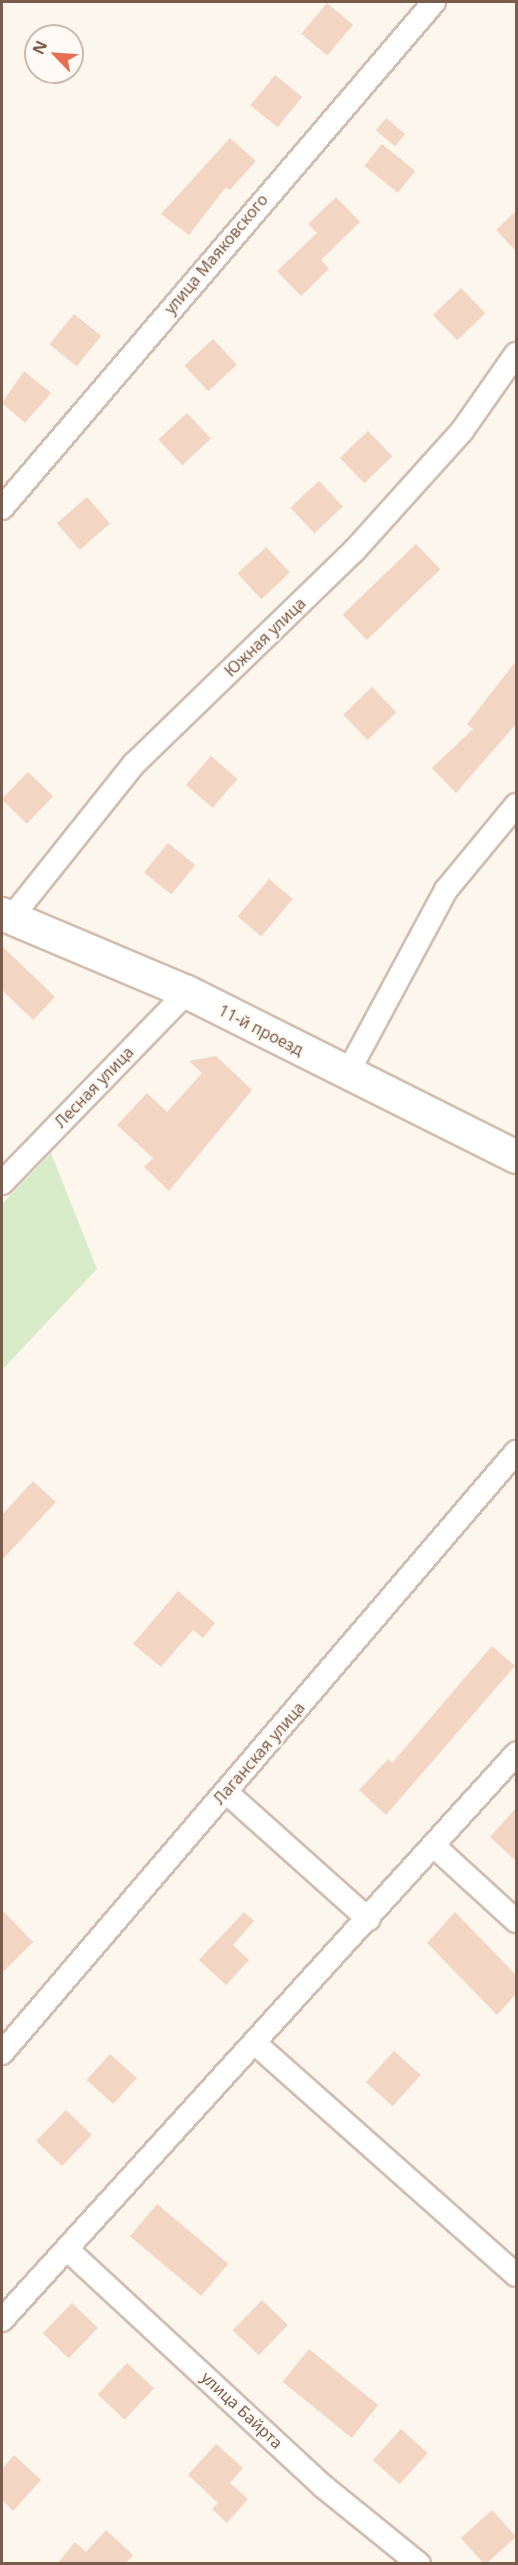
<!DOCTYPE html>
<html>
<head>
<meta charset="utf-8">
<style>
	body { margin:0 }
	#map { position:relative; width:518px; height:2565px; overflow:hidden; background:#fdf6ec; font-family:"Noto Sans",sans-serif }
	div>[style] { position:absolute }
	.green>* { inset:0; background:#d8ecc9 }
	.building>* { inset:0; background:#f3d5c3; transform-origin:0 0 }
	.roads { filter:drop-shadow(2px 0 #d1beb0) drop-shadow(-2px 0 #d1beb0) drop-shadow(0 2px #d1beb0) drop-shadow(0 -2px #d1beb0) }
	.street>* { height:22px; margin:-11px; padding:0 11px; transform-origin:11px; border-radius:11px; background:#fff }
	.secondary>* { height:32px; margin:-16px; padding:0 16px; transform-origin:16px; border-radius:16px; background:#fff }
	span { translate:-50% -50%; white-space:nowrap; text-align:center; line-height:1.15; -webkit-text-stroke:4.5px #fffaf3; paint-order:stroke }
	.street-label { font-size:16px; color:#7a5c4d }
	.frame { position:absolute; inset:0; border:3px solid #7a5c4d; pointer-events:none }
	.north { position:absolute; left:24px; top:24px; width:60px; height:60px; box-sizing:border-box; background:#fffaf3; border:2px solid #cabbb1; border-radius:50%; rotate:295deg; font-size:16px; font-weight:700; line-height:24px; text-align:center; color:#7a5c4d }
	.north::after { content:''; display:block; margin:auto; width:21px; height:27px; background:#e76f51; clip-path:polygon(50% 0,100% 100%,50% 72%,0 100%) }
</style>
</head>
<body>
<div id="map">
	<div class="green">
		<div style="clip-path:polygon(51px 1153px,97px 1269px,2px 1370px,2px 1204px)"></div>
	</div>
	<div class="building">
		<div style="left:327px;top:3px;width:34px;height:40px;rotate:40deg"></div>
		<div style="left:275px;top:75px;width:35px;height:39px;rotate:39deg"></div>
		<div style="left:386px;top:118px;width:25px;height:16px;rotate:40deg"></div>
		<div style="clip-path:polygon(230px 138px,256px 161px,230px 190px,226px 187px,189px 235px,161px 214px)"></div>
		<div style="left:382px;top:144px;width:43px;height:28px;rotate:39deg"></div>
		<div style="clip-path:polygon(336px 197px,360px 222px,321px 260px,329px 269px,301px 296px,277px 271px,317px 233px,308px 224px)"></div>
		<div style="clip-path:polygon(516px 211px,516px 251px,496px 230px)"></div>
		<div style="left:461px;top:288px;width:35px;height:39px;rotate:46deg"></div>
		<div style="left:74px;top:314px;width:35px;height:39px;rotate:39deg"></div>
		<div style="left:213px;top:339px;width:35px;height:39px;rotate:47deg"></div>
		<div style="clip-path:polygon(24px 371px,51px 393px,25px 423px,2px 403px)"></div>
		<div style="left:187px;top:413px;width:35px;height:39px;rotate:47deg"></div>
		<div style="left:368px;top:431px;width:35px;height:39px;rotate:46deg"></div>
		<div style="left:319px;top:481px;width:35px;height:39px;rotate:47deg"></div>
		<div style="left:87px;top:497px;width:35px;height:40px;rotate:49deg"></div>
		<div style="left:416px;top:544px;width:35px;height:102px;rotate:46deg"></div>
		<div style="left:266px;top:547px;width:35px;height:39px;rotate:47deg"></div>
		<div style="clip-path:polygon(516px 661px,516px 724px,456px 793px,432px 768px,473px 729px,467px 724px)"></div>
		<div style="left:372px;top:687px;width:35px;height:40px;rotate:46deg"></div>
		<div style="left:211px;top:756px;width:35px;height:38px;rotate:41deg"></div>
		<div style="left:28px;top:772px;width:35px;height:38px;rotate:44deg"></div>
		<div style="left:168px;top:843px;width:35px;height:38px;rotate:39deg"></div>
		<div style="left:269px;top:879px;width:31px;height:49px;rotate:40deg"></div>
		<div style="clip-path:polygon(2px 946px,55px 997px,33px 1020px,2px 990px)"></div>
		<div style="clip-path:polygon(216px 1056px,252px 1090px,169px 1191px,144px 1167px,153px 1158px,117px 1125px,147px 1093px,167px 1112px,202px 1073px,189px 1061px)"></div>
		<div style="clip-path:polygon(33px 1481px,56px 1502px,2px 1560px,2px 1515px)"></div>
		<div style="clip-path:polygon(178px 1591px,215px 1623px,203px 1638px,193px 1630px,161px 1667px,133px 1644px)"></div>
		<div style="clip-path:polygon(492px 1646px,515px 1666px,386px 1815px,359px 1790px,388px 1759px,392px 1763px)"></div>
		<div style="clip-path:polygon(516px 1808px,516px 1861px,490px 1837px)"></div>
		<div style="clip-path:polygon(2px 1910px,33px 1942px,2px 1973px)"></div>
		<div style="clip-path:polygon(244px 1912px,254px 1921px,233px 1945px,249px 1960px,226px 1985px,199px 1960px)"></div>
		<div style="clip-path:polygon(455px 1912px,516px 1975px,516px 1994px,497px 2015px,427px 1943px)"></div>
		<div style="left:394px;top:2051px;width:36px;height:42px;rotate:42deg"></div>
		<div style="left:110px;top:2054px;width:36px;height:35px;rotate:42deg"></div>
		<div style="left:66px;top:2110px;width:36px;height:43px;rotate:44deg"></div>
		<div style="left:157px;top:2204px;width:93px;height:42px;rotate:40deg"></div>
		<div style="left:262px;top:2300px;width:36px;height:42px;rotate:44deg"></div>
		<div style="left:72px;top:2303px;width:36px;height:42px;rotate:44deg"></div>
		<div style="left:309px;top:2349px;width:89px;height:42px;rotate:39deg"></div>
		<div style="left:127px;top:2363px;width:37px;height:43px;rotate:43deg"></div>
		<div style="left:401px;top:2429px;width:36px;height:42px;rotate:42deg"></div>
		<div style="clip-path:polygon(216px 2444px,243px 2468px,230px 2483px,248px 2499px,227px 2523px,212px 2509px,218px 2503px,188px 2475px)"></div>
		<div style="clip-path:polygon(14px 2455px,41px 2480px,13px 2511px,2px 2500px,2px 2469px)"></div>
		<div style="left:492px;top:2510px;width:36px;height:42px;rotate:48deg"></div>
		<div style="clip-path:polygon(106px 2530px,133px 2555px,125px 2564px,57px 2564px,75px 2542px,86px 2552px)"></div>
	</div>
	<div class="roads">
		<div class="street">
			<div style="left:2px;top:508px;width:665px;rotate:-49.51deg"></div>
			<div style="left:11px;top:918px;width:197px;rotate:-51.4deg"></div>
			<div style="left:134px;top:764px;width:306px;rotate:-44.1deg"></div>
			<div style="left:354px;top:551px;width:161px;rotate:-48deg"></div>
			<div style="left:462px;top:431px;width:94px;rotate:-55deg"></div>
			<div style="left:347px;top:1074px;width:209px;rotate:-61.7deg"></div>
			<div style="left:446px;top:890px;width:110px;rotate:-50.5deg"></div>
			<div style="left:2px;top:1183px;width:266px;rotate:-45.9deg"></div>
			<div style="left:226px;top:1792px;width:191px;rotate:41.8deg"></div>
			<div style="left:434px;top:1846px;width:111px;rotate:42.4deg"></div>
			<div style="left:257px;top:2045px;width:346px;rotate:41.6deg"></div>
			<div style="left:2px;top:2053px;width:791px;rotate:-49.46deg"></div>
			<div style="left:69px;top:2251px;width:347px;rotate:42.8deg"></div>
			<div style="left:324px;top:2487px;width:122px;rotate:39deg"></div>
			<div style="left:2px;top:2320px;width:765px;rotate:-47.76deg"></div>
		</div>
		<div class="secondary">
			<div style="left:2px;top:914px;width:201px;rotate:22.9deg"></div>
			<div style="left:187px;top:992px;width:368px;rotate:26.6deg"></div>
		</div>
	</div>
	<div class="street-label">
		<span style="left:216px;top:254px;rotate:-50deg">улица Маяковского</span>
		<span style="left:265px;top:637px;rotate:-44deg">Южная улица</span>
		<span style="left:261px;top:1030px;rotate:27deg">11-й проезд</span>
		<span style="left:94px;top:1087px;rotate:-46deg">Лесная улица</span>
		<span style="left:259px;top:1753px;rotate:-49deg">Лаганская улица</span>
		<span style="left:242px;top:2410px;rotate:43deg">улица Байрта</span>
	</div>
	<div class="frame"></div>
	<div class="north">N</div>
</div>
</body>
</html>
